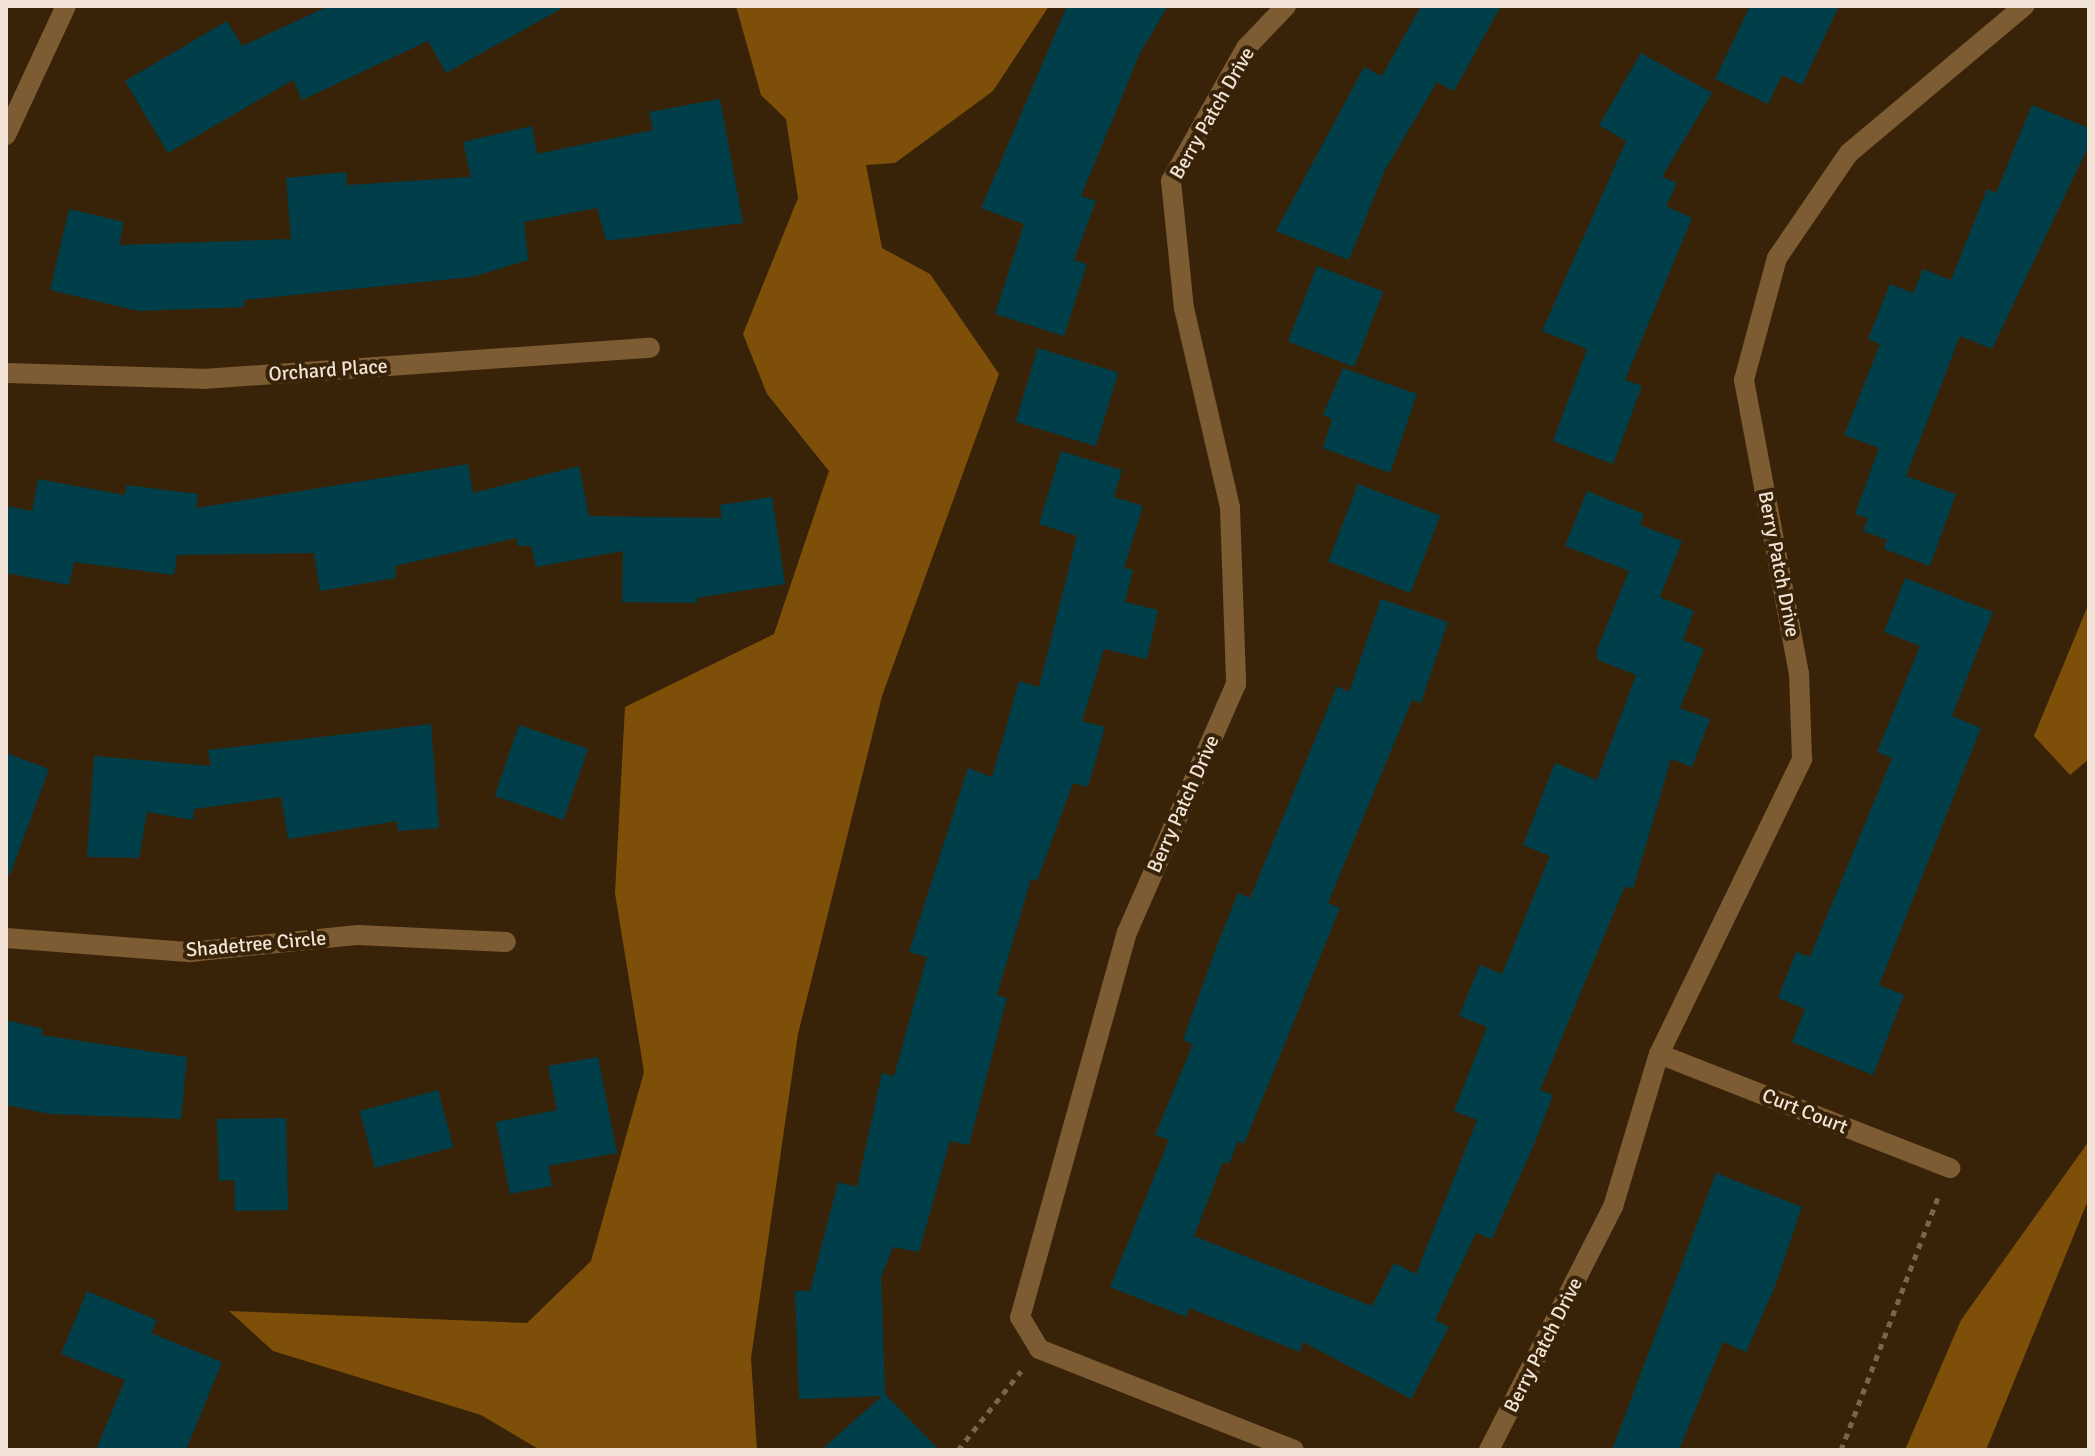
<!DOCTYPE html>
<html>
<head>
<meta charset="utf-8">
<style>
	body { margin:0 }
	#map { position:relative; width:2095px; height:1456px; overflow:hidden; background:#382309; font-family:Signika,sans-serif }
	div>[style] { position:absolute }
	.forest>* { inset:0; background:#7e4f08 }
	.building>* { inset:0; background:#003f49; transform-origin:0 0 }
	.path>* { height:5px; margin-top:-2.5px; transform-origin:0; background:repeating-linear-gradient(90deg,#786550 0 6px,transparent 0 12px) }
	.minor>* { height:20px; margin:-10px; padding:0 10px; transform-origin:10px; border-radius:10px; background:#7d5b33 }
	span { translate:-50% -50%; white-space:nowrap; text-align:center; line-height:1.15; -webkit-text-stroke:8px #382309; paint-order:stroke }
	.street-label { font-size:20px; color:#f1e3d5 }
	.frame { position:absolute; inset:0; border:8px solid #f1e3d5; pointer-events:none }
</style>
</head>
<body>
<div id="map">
	<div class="forest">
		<div style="clip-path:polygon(736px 6px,1049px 6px,993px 91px,895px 163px,866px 165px,882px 248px,930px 274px,999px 374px,882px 696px,798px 1034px,751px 1358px,757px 1450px,540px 1450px,481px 1415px,273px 1351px,229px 1311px,527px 1323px,591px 1261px,644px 1072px,615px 893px,625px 707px,774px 634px,829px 471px,767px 394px,743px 334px,798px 198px,786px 119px,761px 95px)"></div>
		<div style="clip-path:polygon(2089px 603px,2089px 759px,2070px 775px,2034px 736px)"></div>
		<div style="clip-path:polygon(2089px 1141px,2089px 1198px,1986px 1450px,1905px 1450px,1961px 1320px)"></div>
	</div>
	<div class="building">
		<div style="clip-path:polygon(329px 6px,566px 6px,446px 73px,428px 41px,302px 100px,293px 80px,168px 153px,125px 81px,227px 21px,242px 46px)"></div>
		<div style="clip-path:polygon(1067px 6px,1168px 6px,1140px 53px,1081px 196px,1096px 201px,1074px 260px,1087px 264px,1064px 336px,995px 314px,1024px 224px,981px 208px)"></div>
		<div style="clip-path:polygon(1421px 6px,1501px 6px,1454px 91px,1437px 82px,1385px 170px,1349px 260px,1276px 231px,1364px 67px,1382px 76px)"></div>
		<div style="clip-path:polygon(1750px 6px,1839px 6px,1802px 85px,1782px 75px,1768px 104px,1715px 79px)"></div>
		<div style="clip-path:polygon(1641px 53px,1712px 93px,1662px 177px,1677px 183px,1666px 206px,1692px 218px,1625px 380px,1642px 386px,1613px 464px,1553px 441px,1587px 349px,1542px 331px,1626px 141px,1599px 125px)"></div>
		<div style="clip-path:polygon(720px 99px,743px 223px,606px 241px,597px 208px,524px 222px,528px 260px,472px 277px,244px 300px,244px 307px,139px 311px,50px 290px,69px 209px,124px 222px,119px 245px,291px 239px,286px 178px,346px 172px,347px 185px,471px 177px,463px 142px,532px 126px,537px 154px,653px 130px,649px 112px)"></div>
		<div style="clip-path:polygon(2032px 105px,2089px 128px,2089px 145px,1992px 349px,1960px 336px,1906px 476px,1956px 494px,1930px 566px,1884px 549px,1887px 540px,1863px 531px,1868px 518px,1855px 514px,1879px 448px,1844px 435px,1880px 344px,1868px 339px,1890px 284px,1913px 293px,1923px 269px,1951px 280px,1987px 189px,1996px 193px)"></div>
		<div style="left:1317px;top:266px;width:71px;height:81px;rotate:21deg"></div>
		<div style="left:1038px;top:348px;width:84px;height:77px;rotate:17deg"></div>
		<div style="clip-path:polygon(1343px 368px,1417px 394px,1390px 473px,1323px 448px,1332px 419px,1323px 415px)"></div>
		<div style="clip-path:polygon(1061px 451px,1122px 470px,1114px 497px,1143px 506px,1124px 568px,1133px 570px,1125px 602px,1158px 610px,1147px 659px,1104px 649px,1082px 721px,1105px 727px,1088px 787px,1073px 783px,1037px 881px,1031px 879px,997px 995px,1007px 998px,969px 1145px,950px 1141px,919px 1252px,893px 1247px,881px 1277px,885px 1394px,939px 1450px,821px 1450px,882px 1396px,799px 1399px,795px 1291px,810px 1291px,838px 1182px,857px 1187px,882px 1073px,894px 1076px,927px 957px,909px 952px,968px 768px,992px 777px,1019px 681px,1039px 687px,1077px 536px,1039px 524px)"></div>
		<div style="clip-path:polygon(468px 464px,473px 493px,579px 466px,589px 516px,722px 518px,720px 505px,772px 497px,785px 584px,697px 598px,697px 603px,622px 602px,623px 551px,536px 567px,531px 546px,518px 546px,516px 538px,395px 566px,396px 578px,320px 591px,314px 553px,177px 555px,174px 575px,74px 562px,69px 585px,6px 573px,6px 506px,32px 511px,38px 479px,125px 495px,126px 485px,198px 494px,196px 508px)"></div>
		<div style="left:1358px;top:484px;width:88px;height:83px;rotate:21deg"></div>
		<div style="clip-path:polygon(1587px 491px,1644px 514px,1640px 525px,1682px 541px,1660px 597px,1694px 611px,1683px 640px,1704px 649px,1680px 708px,1710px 719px,1692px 767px,1671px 759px,1633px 889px,1625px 886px,1540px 1090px,1553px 1095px,1535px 1142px,1492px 1239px,1476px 1233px,1435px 1320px,1449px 1327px,1411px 1399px,1303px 1342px,1300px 1352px,1189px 1308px,1186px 1317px,1110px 1287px,1169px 1140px,1155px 1135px,1193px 1044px,1183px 1040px,1216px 948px,1238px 893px,1250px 898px,1337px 686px,1349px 692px,1381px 599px,1448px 622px,1421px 703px,1412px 700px,1328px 903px,1340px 908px,1244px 1144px,1238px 1141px,1229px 1164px,1223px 1162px,1194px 1236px,1372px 1306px,1394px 1263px,1416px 1274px,1477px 1120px,1454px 1111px,1487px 1027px,1459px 1016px,1480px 965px,1502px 974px,1550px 856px,1523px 845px,1555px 763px,1597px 780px,1636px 675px,1598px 660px,1596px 652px,1629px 571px,1565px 546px)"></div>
		<div style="clip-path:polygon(1905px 578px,1993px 612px,1952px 716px,1981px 728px,1879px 985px,1904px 995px,1873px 1075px,1792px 1042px,1805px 1009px,1778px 998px,1796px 952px,1810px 957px,1892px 758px,1877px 752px,1920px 646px,1884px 632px)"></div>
		<div style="clip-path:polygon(431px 724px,439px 828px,398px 831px,397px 821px,288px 839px,281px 797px,194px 809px,193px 820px,147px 812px,139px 858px,87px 857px,94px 756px,211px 766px,208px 750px)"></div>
		<div style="left:519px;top:725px;width:73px;height:75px;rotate:19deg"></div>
		<div style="clip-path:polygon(6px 753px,49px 769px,10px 875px,6px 874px)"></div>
		<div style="clip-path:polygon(6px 1020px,43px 1029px,41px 1035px,187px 1057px,181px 1119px,50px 1114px,6px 1105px)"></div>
		<div style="clip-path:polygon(598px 1057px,617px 1153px,548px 1166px,552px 1186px,510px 1194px,496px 1122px,557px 1110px,548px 1066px)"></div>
		<div style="left:438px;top:1090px;width:59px;height:81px;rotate:75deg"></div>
		<div style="clip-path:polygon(286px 1118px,288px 1210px,235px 1211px,234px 1180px,219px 1181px,217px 1119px)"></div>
		<div style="clip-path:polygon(1716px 1173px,1802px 1207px,1774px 1289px,1746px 1352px,1723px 1342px,1679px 1450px,1612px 1450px)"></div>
		<div style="clip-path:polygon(87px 1291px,157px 1320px,151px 1333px,222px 1362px,186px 1450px,96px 1450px,125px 1380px,61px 1354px)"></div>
	</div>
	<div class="path">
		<div style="left:958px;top:1450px;width:101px;rotate:-51.4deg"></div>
		<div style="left:1841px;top:1450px;width:273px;rotate:-69deg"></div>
	</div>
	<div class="minor">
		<div style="left:1286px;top:6px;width:58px;rotate:133.6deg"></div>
		<div style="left:1246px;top:48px;width:153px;rotate:119.4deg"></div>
		<div style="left:1171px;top:181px;width:128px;rotate:84.2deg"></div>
		<div style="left:1184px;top:308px;width:205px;rotate:77deg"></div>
		<div style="left:1230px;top:508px;width:176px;rotate:88deg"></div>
		<div style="left:1236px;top:684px;width:271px;rotate:113.7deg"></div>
		<div style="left:1127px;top:932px;width:400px;rotate:105.5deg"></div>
		<div style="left:1020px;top:1317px;width:37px;rotate:59deg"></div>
		<div style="left:1039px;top:1349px;width:274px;rotate:21.6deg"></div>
		<div style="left:6px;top:135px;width:142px;rotate:-65.1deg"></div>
		<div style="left:6px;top:373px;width:197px;rotate:1.7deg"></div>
		<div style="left:203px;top:379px;width:448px;rotate:-4deg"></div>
		<div style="left:6px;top:938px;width:185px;rotate:4.4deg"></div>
		<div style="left:190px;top:952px;width:169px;rotate:-5.8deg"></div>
		<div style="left:358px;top:935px;width:148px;rotate:2.7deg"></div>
		<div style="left:1659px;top:1054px;width:313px;rotate:21.4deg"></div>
		<div style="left:1489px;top:1450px;width:273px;rotate:-63deg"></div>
		<div style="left:1613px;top:1207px;width:160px;rotate:-73.3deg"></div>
		<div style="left:1659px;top:1054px;width:328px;rotate:-64.1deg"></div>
		<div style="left:1802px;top:759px;width:85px;rotate:-92deg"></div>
		<div style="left:1799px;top:674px;width:299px;rotate:-100.6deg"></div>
		<div style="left:1744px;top:380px;width:126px;rotate:-74.9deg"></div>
		<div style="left:1777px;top:258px;width:127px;rotate:-55.6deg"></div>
		<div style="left:1849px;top:153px;width:229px;rotate:-40deg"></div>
	</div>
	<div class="street-label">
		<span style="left:1212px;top:113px;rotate:-60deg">Berry Patch Drive</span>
		<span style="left:328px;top:370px;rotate:-4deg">Orchard Place</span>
		<span style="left:1779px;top:564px;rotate:79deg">Berry Patch Drive</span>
		<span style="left:1183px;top:804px;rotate:-66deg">Berry Patch Drive</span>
		<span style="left:256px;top:944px;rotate:-5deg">Shadetree Circle</span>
		<span style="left:1805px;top:1111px;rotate:22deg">Curt Court</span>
		<span style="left:1543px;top:1345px;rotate:-63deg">Berry Patch Drive</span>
	</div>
	<div class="frame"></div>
</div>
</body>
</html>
